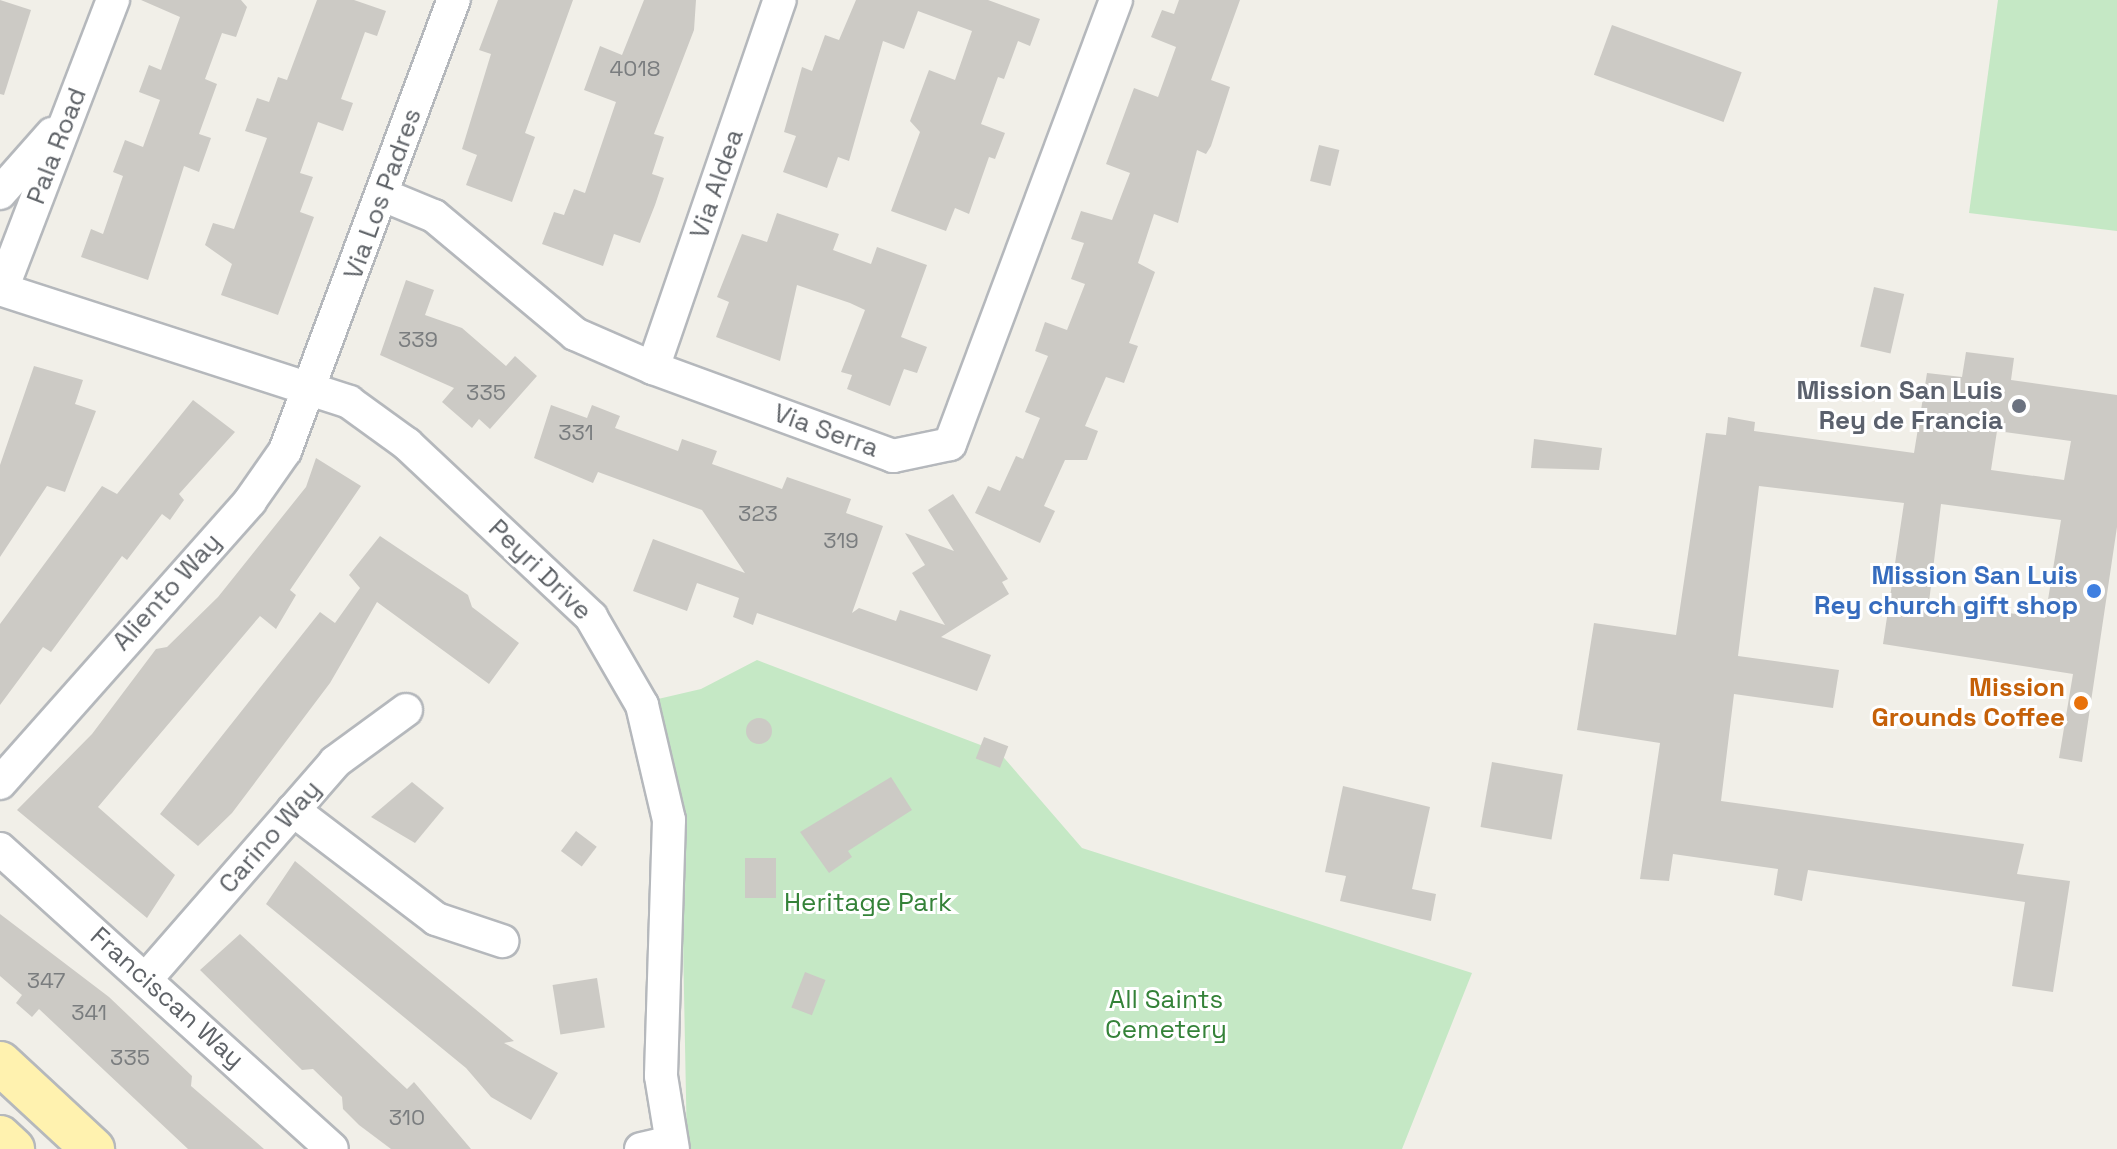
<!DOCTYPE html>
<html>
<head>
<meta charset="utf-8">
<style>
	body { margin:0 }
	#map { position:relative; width:2117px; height:1149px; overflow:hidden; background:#f1efe8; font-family:"Space Grotesk",sans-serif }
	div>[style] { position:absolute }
	.green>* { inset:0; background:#c5e8c5 }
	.building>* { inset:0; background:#cccac5; transform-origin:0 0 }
	.round { border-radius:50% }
	.roads { filter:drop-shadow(2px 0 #b5b8bc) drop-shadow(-2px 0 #b5b8bc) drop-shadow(0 2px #b5b8bc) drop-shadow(0 -2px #b5b8bc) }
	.minor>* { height:32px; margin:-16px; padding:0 16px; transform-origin:16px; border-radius:16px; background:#fff }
	.major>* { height:42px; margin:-21px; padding:0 21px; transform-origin:21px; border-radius:21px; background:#fff2af }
	.dots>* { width:22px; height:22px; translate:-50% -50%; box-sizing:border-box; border:4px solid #fff; border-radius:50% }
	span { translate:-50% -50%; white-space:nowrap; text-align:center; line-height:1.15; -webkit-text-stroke:6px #fff; paint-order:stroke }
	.number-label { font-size:22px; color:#7a7d7f }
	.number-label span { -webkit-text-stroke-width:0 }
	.street-label { font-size:26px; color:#5f6368 }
	.worship-label { font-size:26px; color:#5b616d; font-weight:700 }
	.right { translate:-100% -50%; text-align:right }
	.shop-label { font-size:26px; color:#366cbe; font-weight:700 }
	.food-label { font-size:26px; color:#c56008; font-weight:700 }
	.park-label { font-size:26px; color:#348238 }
</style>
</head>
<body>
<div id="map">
	<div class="green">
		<div style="clip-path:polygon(1998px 0,2117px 0,2117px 231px,1969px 213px)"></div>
		<div style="clip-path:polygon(757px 660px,999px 752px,1082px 848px,1472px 973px,1402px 1149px,687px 1149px,681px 835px,658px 699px,701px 689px)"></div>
	</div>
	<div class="building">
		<div style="clip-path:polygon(0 0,31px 10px,4px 95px,0 94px)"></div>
		<div style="clip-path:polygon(141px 0,241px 0,247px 7px,236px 37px,222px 33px,205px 79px,217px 84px,199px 134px,211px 138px,199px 172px,184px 166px,148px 280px,81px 257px,91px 229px,103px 234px,123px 176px,113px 172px,125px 140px,143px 147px,160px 100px,139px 92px,149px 65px,161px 70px,180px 17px)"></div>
		<div style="clip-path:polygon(317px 0,354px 0,386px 11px,377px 36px,365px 32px,341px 99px,353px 103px,343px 131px,318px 122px,300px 173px,313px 177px,300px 212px,314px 217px,278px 315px,221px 295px,232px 264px,205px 245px,213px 223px,234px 229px,267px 138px,245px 131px,257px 98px,269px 102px,278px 77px,287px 80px)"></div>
		<div style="clip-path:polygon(498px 0,573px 0,525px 133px,535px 137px,512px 202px,466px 185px,477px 155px,462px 149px,491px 54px,479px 50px)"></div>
		<div style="clip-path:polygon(644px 0,696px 0,694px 30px,654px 134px,664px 137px,652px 174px,664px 178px,655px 205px,640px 243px,614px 234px,603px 266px,542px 244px,554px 212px,564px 215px,574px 189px,585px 193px,616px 102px,584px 90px,600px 46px,622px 55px)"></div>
		<div style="clip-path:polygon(856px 0,988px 0,1040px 19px,1030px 46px,1018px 41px,1004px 79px,998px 77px,981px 124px,1005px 133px,995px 159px,989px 157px,969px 214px,955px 208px,946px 231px,891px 211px,920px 132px,910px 121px,929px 70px,955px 80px,972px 31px,918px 11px,904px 49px,883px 41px,849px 161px,838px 157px,827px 188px,783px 172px,796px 136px,784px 132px,802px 67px,812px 71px,825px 35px,839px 40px)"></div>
		<div style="clip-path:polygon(1179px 0,1240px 0,1211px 80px,1230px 87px,1211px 146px,1206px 154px,1197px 150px,1178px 223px,1154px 214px,1138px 263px,1155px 272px,1129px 343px,1138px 346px,1124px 383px,1106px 377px,1085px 426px,1098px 431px,1087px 460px,1065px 460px,1044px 506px,1055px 511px,1040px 543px,975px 513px,988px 486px,1000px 491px,1016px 456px,1023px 459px,1040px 418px,1025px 412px,1048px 356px,1035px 351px,1045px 322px,1067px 330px,1085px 284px,1071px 279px,1084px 243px,1071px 239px,1081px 211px,1112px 220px,1130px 173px,1106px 164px,1134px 88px,1158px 97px,1176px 47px,1151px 37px,1162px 10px,1174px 14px)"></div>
		<div style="left:1612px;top:25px;width:138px;height:53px;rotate:20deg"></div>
		<div style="left:1319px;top:145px;width:21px;height:37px;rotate:14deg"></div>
		<div style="clip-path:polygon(777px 213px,839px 234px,833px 250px,871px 264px,877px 247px,927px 265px,901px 337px,927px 347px,917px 373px,904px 369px,890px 406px,847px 389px,852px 375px,841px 372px,865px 310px,850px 303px,797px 285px,780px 361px,716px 337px,729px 302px,717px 297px,742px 234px,767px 242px)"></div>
		<div style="clip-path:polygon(406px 280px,434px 290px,425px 315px,462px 328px,506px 366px,515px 356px,537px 376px,490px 429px,479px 419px,472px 428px,442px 402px,454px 388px,380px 355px)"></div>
		<div style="left:1874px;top:287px;width:31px;height:61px;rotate:13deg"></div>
		<div style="clip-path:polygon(evenodd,1966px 352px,2014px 358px,2011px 380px,2117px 395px,2117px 527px,2082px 762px,2059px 758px,2073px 674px,1883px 644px,1904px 503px,1759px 486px,1738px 656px,1839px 670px,1833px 708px,1734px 694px,1721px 801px,2024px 844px,2017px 874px,2070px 881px,2053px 992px,2012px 986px,2025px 902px,1808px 870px,1802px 901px,1774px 895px,1778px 869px,1673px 854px,1669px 881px,1640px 879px,1660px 743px,1577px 730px,1594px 623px,1676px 635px,1706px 433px,1726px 435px,1728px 417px,1755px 422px,1754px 431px,1914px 453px,1927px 373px,1962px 377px,1966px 352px,1997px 431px,2071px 441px,2064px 480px,1991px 470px,1997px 431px,1966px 352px,1941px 504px,2061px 520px,2045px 618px,1929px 602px,1941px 504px)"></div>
		<div style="clip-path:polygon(34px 366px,83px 380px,75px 404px,96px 411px,65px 492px,47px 486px,0 557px,0 465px)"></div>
		<div style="clip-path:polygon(193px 400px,235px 432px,179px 494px,184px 500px,170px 520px,162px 514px,127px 560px,122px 556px,51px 652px,43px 647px,0 705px,0 624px,102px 486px,117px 494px)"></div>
		<div style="clip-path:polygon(551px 405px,587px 418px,592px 405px,620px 416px,615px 428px,678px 451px,682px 439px,717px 451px,712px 464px,782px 489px,787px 477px,851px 499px,846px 513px,883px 526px,852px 613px,859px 608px,896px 621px,900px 610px,945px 625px,912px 573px,925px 565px,905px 533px,954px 551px,928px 510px,953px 494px,1008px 579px,1002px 582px,1009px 594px,941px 637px,991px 655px,977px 691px,757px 613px,753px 625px,733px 617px,739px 598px,697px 583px,687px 611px,633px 591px,653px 539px,745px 573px,702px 510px,598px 472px,593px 483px,534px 458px)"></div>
		<div style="clip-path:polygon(1534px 439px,1602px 448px,1599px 470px,1531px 468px)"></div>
		<div style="clip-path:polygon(316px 458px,361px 486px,290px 590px,296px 595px,276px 629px,260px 616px,98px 807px,175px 875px,147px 918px,17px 810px,92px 734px,156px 649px,167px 647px,218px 597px,306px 487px)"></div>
		<div style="clip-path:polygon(380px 536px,468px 595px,472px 607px,519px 643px,489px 684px,377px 602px,330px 683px,232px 813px,198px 846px,160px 814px,320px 612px,335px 623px,360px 588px,349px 575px)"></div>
		<div class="round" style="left:746px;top:718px;width:26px;height:26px"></div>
		<div style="left:984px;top:737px;width:26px;height:23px;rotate:21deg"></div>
		<div style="left:1492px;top:762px;width:72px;height:66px;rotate:10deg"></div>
		<div style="clip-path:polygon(891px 777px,912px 810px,848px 851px,852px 857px,829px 873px,800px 832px)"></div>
		<div style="clip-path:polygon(412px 782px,444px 808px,415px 843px,371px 817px)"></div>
		<div style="clip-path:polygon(1343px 786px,1430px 807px,1412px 889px,1436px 894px,1431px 921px,1340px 901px,1346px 876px,1325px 872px)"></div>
		<div style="left:576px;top:831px;width:26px;height:25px;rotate:37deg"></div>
		<div style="left:745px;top:858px;width:31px;height:40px"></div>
		<div style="clip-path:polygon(295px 861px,514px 1041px,504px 1043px,558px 1073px,531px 1120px,491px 1097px,466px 1068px,266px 904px)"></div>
		<div style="clip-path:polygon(0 914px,109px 997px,192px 1076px,191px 1086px,264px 1149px,188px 1149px,39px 1009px,32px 1017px,16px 1003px,22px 995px,0 976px)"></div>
		<div style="clip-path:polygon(240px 934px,407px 1089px,414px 1082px,471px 1149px,391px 1149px,359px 1125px,343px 1109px,342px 1097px,313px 1069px,302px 1070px,200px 970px)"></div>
		<div style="left:805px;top:972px;width:22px;height:38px;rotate:21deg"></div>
		<div style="left:597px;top:978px;width:50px;height:45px;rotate:81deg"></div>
	</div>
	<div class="roads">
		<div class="minor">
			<div style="left:0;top:193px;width:79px;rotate:-48.6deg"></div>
			<div style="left:383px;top:195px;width:55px;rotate:22.4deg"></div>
			<div style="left:434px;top:216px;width:184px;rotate:39.9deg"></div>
			<div style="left:575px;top:334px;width:85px;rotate:23.6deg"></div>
			<div style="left:653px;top:368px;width:256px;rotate:20.1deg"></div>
			<div style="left:893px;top:456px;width:58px;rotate:-11.9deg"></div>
			<div style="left:950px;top:444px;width:474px;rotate:-69.5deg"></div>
			<div style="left:0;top:289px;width:367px;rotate:17.9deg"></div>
			<div style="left:349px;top:402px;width:72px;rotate:35.9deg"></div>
			<div style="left:407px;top:444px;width:253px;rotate:43.2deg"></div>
			<div style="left:591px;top:617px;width:102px;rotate:59.9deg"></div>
			<div style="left:642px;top:705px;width:118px;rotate:76.8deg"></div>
			<div style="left:669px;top:820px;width:256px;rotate:91.8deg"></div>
			<div style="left:661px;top:1076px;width:74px;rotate:80.7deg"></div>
			<div style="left:2px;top:289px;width:310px;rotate:-69deg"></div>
			<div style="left:653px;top:368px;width:389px;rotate:-71deg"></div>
			<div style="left:0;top:783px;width:377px;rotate:-48.4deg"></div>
			<div style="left:250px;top:501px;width:61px;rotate:-55deg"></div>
			<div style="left:285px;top:451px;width:482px;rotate:-69.5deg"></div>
			<div style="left:293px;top:810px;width:180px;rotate:37.3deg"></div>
			<div style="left:436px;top:919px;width:70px;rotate:18.4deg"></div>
			<div style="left:0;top:849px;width:447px;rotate:42.1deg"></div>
			<div style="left:146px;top:979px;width:288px;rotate:-48.9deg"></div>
			<div style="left:335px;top:762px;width:88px;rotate:-36.2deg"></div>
			<div style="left:641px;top:1149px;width:31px;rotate:-13deg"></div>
		</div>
		<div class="major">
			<div style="left:0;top:1063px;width:127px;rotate:42.8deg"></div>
			<div style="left:0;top:1137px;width:18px;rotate:43deg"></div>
		</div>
	</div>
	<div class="dots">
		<div style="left:2019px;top:406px;background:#6b7280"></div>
		<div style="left:2094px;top:591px;background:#3f7fe0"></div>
		<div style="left:2081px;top:703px;background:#e8710a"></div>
	</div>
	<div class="number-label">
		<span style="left:635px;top:69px">4018</span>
		<span style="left:418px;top:340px">339</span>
		<span style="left:486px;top:393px">335</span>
		<span style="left:576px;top:433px">331</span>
		<span style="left:758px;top:514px">323</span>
		<span style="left:841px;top:541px">319</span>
		<span style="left:46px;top:981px">347</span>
		<span style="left:89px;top:1013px">341</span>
		<span style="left:130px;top:1058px">335</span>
		<span style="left:407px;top:1118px">310</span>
	</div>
	<div class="street-label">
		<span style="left:57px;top:146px;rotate:-69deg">Pala Road</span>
		<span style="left:717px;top:184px;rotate:-71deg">Via Aldea</span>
		<span style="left:383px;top:194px;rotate:-70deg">Via Los Padres</span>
		<span style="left:826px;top:431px;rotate:20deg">Via Serra</span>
		<span style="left:540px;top:570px;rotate:44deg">Peyri Drive</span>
		<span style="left:167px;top:592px;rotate:-48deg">Aliento Way</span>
		<span style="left:270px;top:837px;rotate:-49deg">Carino Way</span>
		<span style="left:167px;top:998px;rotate:42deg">Franciscan Way</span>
	</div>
	<div class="worship-label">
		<span class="right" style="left:2003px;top:406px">Mission San Luis<br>Rey de Francia</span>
	</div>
	<div class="shop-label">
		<span class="right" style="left:2078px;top:591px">Mission San Luis<br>Rey church gift shop</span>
	</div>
	<div class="food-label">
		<span class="right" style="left:2065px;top:703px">Mission<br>Grounds Coffee</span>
	</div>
	<div class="park-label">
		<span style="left:868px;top:903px">Heritage Park</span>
		<span style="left:1166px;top:1015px">All Saints<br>Cemetery</span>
	</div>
</div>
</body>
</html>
